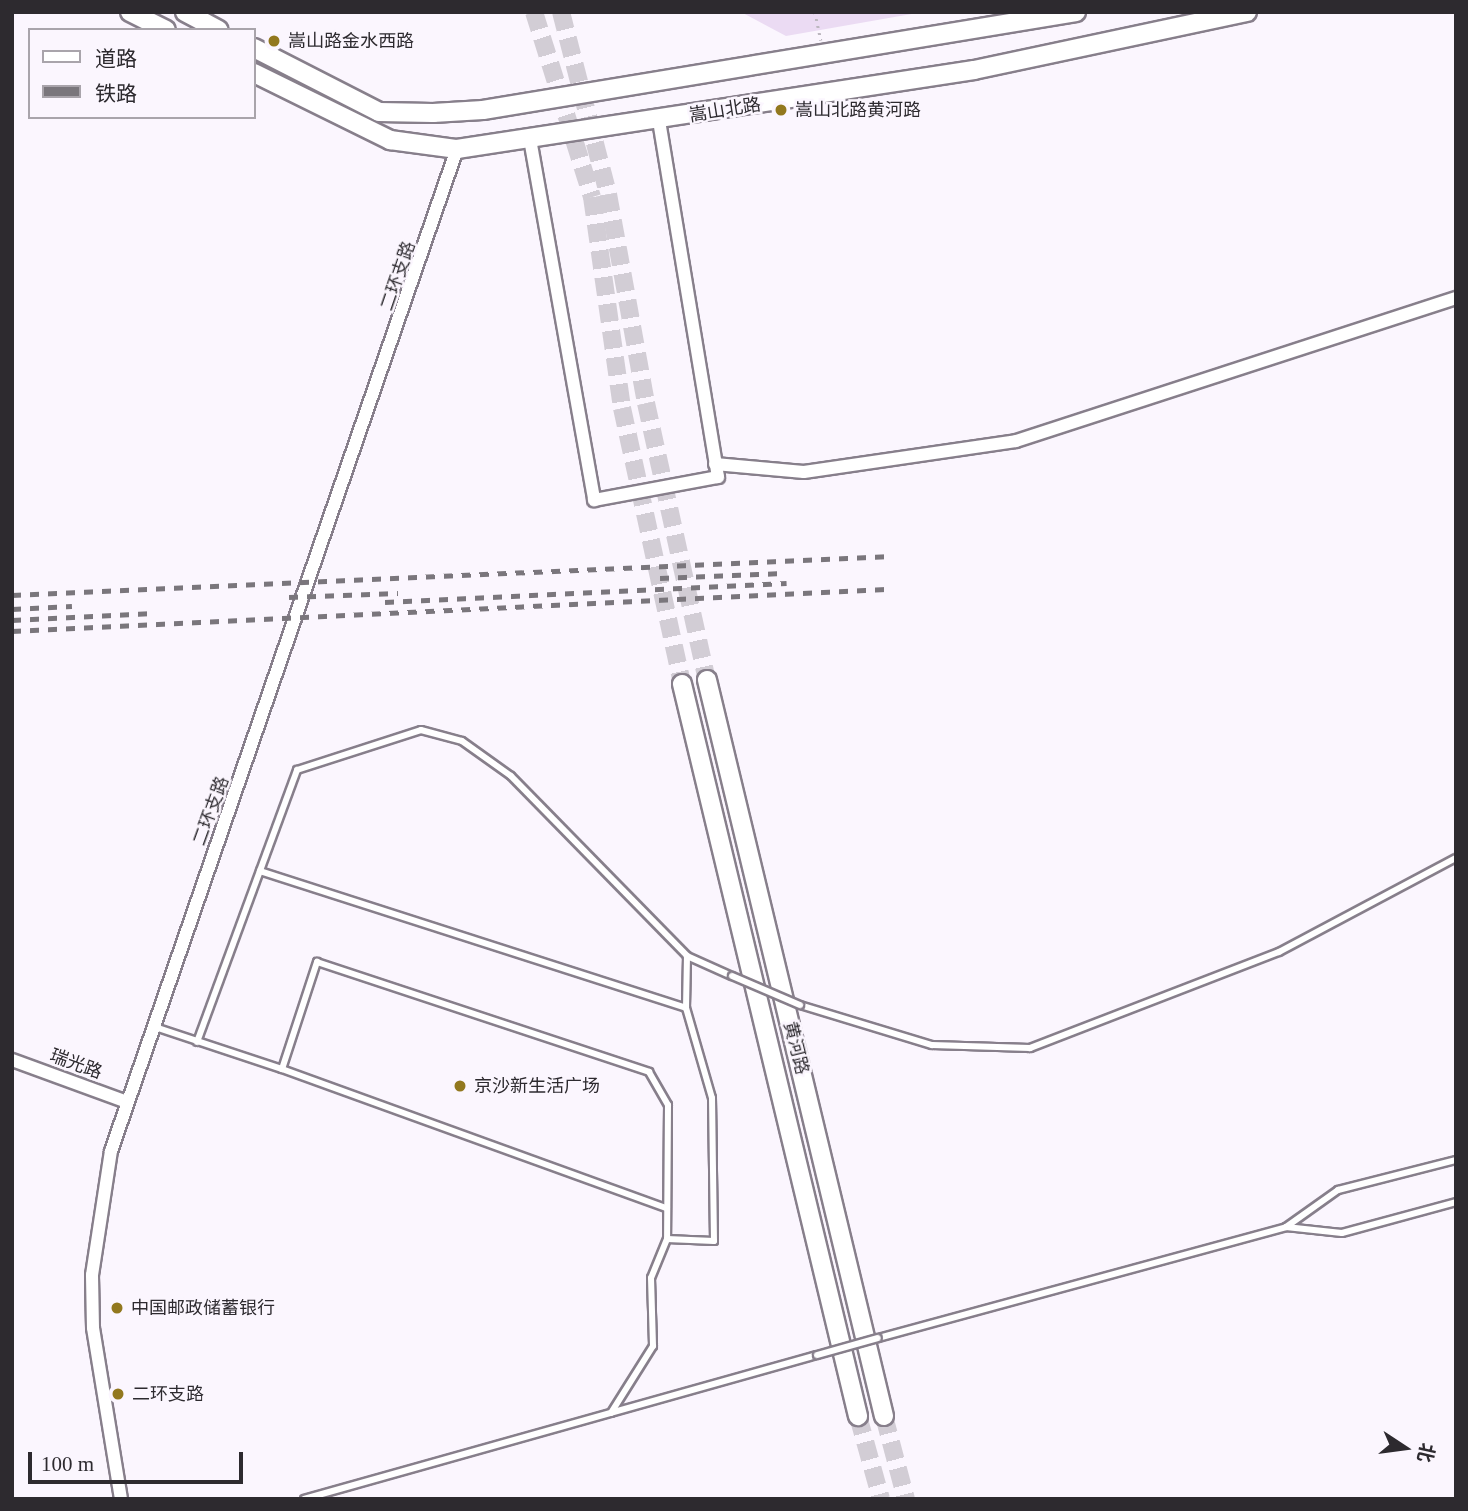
<!DOCTYPE html>
<html>
<head>
<meta charset="utf-8">
<style>
	body { margin:0 }
	#map { position:relative; width:1468px; height:1511px; overflow:hidden; background:#fbf6fe; font-family:"Times New Roman","Noto Sans SC",serif }
	div>[style] { position:absolute }
	.green>* { inset:0; background:#ebdbf3 }
	.secondary-tunnel>* { height:18px; margin-top:-9px; transform-origin:0; background:repeating-linear-gradient(90deg,#d2cdd5 0 18px,transparent 0 27px) }
	.path>* { height:2.5px; margin-top:-1.25px; transform-origin:0; background:repeating-linear-gradient(90deg,#bcb7bf 0 2px,transparent 0 7px) }
	.roads { filter:drop-shadow(2px 0 #877f8b) drop-shadow(-2px 0 #877f8b) drop-shadow(0 2px #877f8b) drop-shadow(0 -2px #877f8b) }
	.service>* { height:6px; margin:-3px; padding:0 3px; transform-origin:3px; border-radius:3px; background:#fff }
	.minor>* { height:12px; margin:-6px; padding:0 6px; transform-origin:6px; border-radius:6px; background:#fff }
	.secondary>* { height:18px; margin:-9px; padding:0 9px; transform-origin:9px; border-radius:9px; background:#fff }
	.rail>* { height:4.5px; margin-top:-2.25px; transform-origin:0; background:repeating-linear-gradient(90deg,#7a767c 0 9px,transparent 0 18px) }
	.bridges { filter:drop-shadow(2px 0 #877f8b) drop-shadow(-2px 0 #877f8b) drop-shadow(0 2px #877f8b) drop-shadow(0 -2px #877f8b) }
	.service-bridge>* { height:6px; margin:-3px; padding:0 3px; transform-origin:3px; border-radius:3px; background:#fff }
	.dots>* { width:19px; height:19px; translate:-50% -50%; box-sizing:border-box; border:4px solid #fbf6fe; border-radius:50% }
	span { translate:-50% -50%; white-space:nowrap; text-align:center; line-height:1.15; -webkit-text-stroke:5px #fbf6fe; paint-order:stroke }
	.poi-label { font-size:18px; color:#2d2a2f }
	.left { translate:0 -50%; text-align:left }
	.street-label { font-size:18px; color:#2d2a2f }
	.frame { position:absolute; inset:0; border:14px solid #2d2a2f; pointer-events:none }
	.legend { position:absolute; left:28px; top:28px; width:228px; height:91px; box-sizing:border-box; background:#fbf6fe; border:2px solid #a9a4ab; margin:0; padding:9px 12px; list-style:none; font-size:21px; color:#2d2a2f }
	.legend li { display:flex; align-items:center; gap:14px; height:35px }
	.legend b { width:35px; border:2px solid #a9a4ab }
	.north { position:absolute; left:1370px; top:1413px; width:70px; height:70px; -webkit-text-stroke:5px #fbf6fe; paint-order:stroke; rotate:103deg; font-size:19px; font-weight:700; line-height:28px; text-align:center; color:#2d2a2f }
	.north::after { content:''; display:block; margin:auto; width:24px; height:32px; background:#2d2a2f; clip-path:polygon(50% 0,100% 100%,50% 72%,0 100%) }
	.scale { position:absolute; left:28px; top:1452px; width:215px; height:32px; box-sizing:border-box; border:4px solid #2d2a2f; border-top:0; padding-left:9px; font-size:21px; line-height:24px; white-space:nowrap; color:#2d2a2f; -webkit-text-stroke:5px #fbf6fe; paint-order:stroke }
</style>
</head>
<body>
<div id="map">
	<div class="green">
		<div style="clip-path:polygon(741px 12px,923px 12px,786px 36px)"></div>
	</div>
	<div class="secondary-tunnel">
		<div style="left:534px;top:12px;width:194px;rotate:72.6deg"></div>
		<div style="left:592px;top:197px;width:213px;rotate:81.9deg"></div>
		<div style="left:622px;top:408px;width:282px;rotate:77.7deg"></div>
		<div style="left:561px;top:12px;width:188px;rotate:75.5deg"></div>
		<div style="left:608px;top:194px;width:212px;rotate:79.7deg"></div>
		<div style="left:646px;top:403px;width:284px;rotate:77.6deg"></div>
		<div style="left:858px;top:1416px;width:86px;rotate:74.5deg"></div>
		<div style="left:884px;top:1416px;width:86px;rotate:75.2deg"></div>
	</div>
	<div class="path">
		<div style="left:815px;top:12px;width:29px;rotate:78deg"></div>
	</div>
	<div class="roads">
		<div class="service">
			<div style="left:260px;top:871px;width:447px;rotate:17.8deg"></div>
			<div style="left:800px;top:1005px;width:138px;rotate:16.9deg"></div>
			<div style="left:932px;top:1045px;width:98px;rotate:1.8deg"></div>
			<div style="left:1030px;top:1048px;width:267px;rotate:-21.1deg"></div>
			<div style="left:1279px;top:952px;width:200px;rotate:-28deg"></div>
			<div style="left:155px;top:1027px;width:134px;rotate:18.3deg"></div>
			<div style="left:282px;top:1069px;width:113px;rotate:-71.9deg"></div>
			<div style="left:317px;top:962px;width:350px;rotate:18.3deg"></div>
			<div style="left:649px;top:1072px;width:38px;rotate:60deg"></div>
			<div style="left:668px;top:1105px;width:134px;rotate:90.4deg"></div>
			<div style="left:667px;top:1239px;width:42px;rotate:112.3deg"></div>
			<div style="left:651px;top:1278px;width:68px;rotate:88.3deg"></div>
			<div style="left:653px;top:1346px;width:79px;rotate:122.1deg"></div>
			<div style="left:197px;top:1042px;width:290px;rotate:-69.8deg"></div>
			<div style="left:297px;top:770px;width:130px;rotate:-17.9deg"></div>
			<div style="left:421px;top:730px;width:42px;rotate:15deg"></div>
			<div style="left:462px;top:741px;width:60px;rotate:35.5deg"></div>
			<div style="left:511px;top:776px;width:252px;rotate:45.6deg"></div>
			<div style="left:687px;top:956px;width:49px;rotate:24deg"></div>
			<div style="left:282px;top:1069px;width:409px;rotate:19.9deg"></div>
			<div style="left:1286px;top:1227px;width:56px;rotate:6.1deg"></div>
			<div style="left:1342px;top:1233px;width:118px;rotate:-15.2deg"></div>
			<div style="left:667px;top:1239px;width:47px;rotate:2.4deg"></div>
			<div style="left:714px;top:1241px;width:143px;rotate:-90.8deg"></div>
			<div style="left:712px;top:1098px;width:94px;rotate:-106.1deg"></div>
			<div style="left:686px;top:1008px;width:52px;rotate:-88.9deg"></div>
			<div style="left:878px;top:1338px;width:423px;rotate:-15.2deg"></div>
			<div style="left:1286px;top:1227px;width:64px;rotate:-35.4deg"></div>
			<div style="left:1338px;top:1190px;width:122px;rotate:-14.3deg"></div>
			<div style="left:304px;top:1499px;width:533px;rotate:-15.68deg"></div>
		</div>
		<div class="minor">
			<div style="left:530px;top:139px;width:367px;rotate:79.9deg"></div>
			<div style="left:594px;top:500px;width:126px;rotate:-10.5deg"></div>
			<div style="left:718px;top:477px;width:361px;rotate:-99.4deg"></div>
			<div style="left:715px;top:464px;width:89px;rotate:5.1deg"></div>
			<div style="left:804px;top:472px;width:214px;rotate:-8.3deg"></div>
			<div style="left:1016px;top:441px;width:463px;rotate:-18deg"></div>
			<div style="left:12px;top:1060px;width:122px;rotate:20.1deg"></div>
			<div style="left:121px;top:1499px;width:173px;rotate:-99.3deg"></div>
			<div style="left:93px;top:1328px;width:53px;rotate:-91.1deg"></div>
			<div style="left:92px;top:1275px;width:125px;rotate:-81.3deg"></div>
			<div style="left:111px;top:1151px;width:1060px;rotate:-70.95deg"></div>
		</div>
		<div class="secondary">
			<div style="left:130px;top:12px;width:40px;rotate:26.6deg"></div>
			<div style="left:185px;top:12px;width:38px;rotate:28deg"></div>
			<div style="left:254px;top:48px;width:140px;rotate:27.1deg"></div>
			<div style="left:379px;top:112px;width:54px;rotate:1.1deg"></div>
			<div style="left:433px;top:113px;width:50px;rotate:-3.4deg"></div>
			<div style="left:483px;top:110px;width:601px;rotate:-9.38deg"></div>
			<div style="left:254px;top:73px;width:152px;rotate:26.2deg"></div>
			<div style="left:390px;top:140px;width:68px;rotate:7.7deg"></div>
			<div style="left:457px;top:149px;width:523px;rotate:-8.69deg"></div>
			<div style="left:974px;top:70px;width:279px;rotate:-12deg"></div>
			<div style="left:707px;top:680px;width:757px;rotate:76.48deg"></div>
			<div style="left:682px;top:684px;width:753px;rotate:76.48deg"></div>
		</div>
	</div>
	<div class="rail">
		<div style="left:660px;top:578px;width:122px;rotate:-2.3deg"></div>
		<div style="left:12px;top:595px;width:881px;rotate:-2.54deg"></div>
		<div style="left:289px;top:597px;width:109px;rotate:-2.1deg"></div>
		<div style="left:385px;top:602px;width:402px;rotate:-2.7deg"></div>
		<div style="left:12px;top:609px;width:60px;rotate:-2.9deg"></div>
		<div style="left:12px;top:620px;width:142px;rotate:-2.8deg"></div>
		<div style="left:12px;top:631px;width:875px;rotate:-2.75deg"></div>
	</div>
	<div class="bridges">
		<div class="service-bridge">
			<div style="left:732px;top:976px;width:74px;rotate:23.1deg"></div>
			<div style="left:817px;top:1355px;width:63px;rotate:-15.6deg"></div>
		</div>
	</div>
	<div class="dots">
		<div style="left:274px;top:41px;background:#92781e"></div>
		<div style="left:781px;top:110px;background:#92781e"></div>
		<div style="left:460px;top:1086px;background:#92781e"></div>
		<div style="left:117px;top:1308px;background:#92781e"></div>
		<div style="left:118px;top:1394px;background:#92781e"></div>
	</div>
	<div class="poi-label">
		<span class="left" style="left:288px;top:41px">嵩山路金水西路</span>
		<span class="left" style="left:795px;top:110px">嵩山北路黄河路</span>
		<span class="left" style="left:474px;top:1086px">京沙新生活广场</span>
		<span class="left" style="left:131px;top:1308px">中国邮政储蓄银行</span>
		<span class="left" style="left:132px;top:1394px">二环支路</span>
	</div>
	<div class="street-label">
		<span style="left:725px;top:110px;rotate:-9deg">嵩山北路</span>
		<span style="left:398px;top:276px;rotate:-71deg">二环支路</span>
		<span style="left:211px;top:811px;rotate:-70deg">二环支路</span>
		<span style="left:796px;top:1048px;rotate:76deg">黄河路</span>
		<span style="left:76px;top:1064px;rotate:20deg">瑞光路</span>
	</div>
	<div class="frame"></div>
	<ul class="legend">
	<li><b style="height:9px;background:#fff"></b>道路</li>
	<li><b style="height:9px;background:#7a767c"></b>铁路</li>
	</ul>
	<div class="north">北</div>
	<div class="scale">100 m</div>
</div>
</body>
</html>
